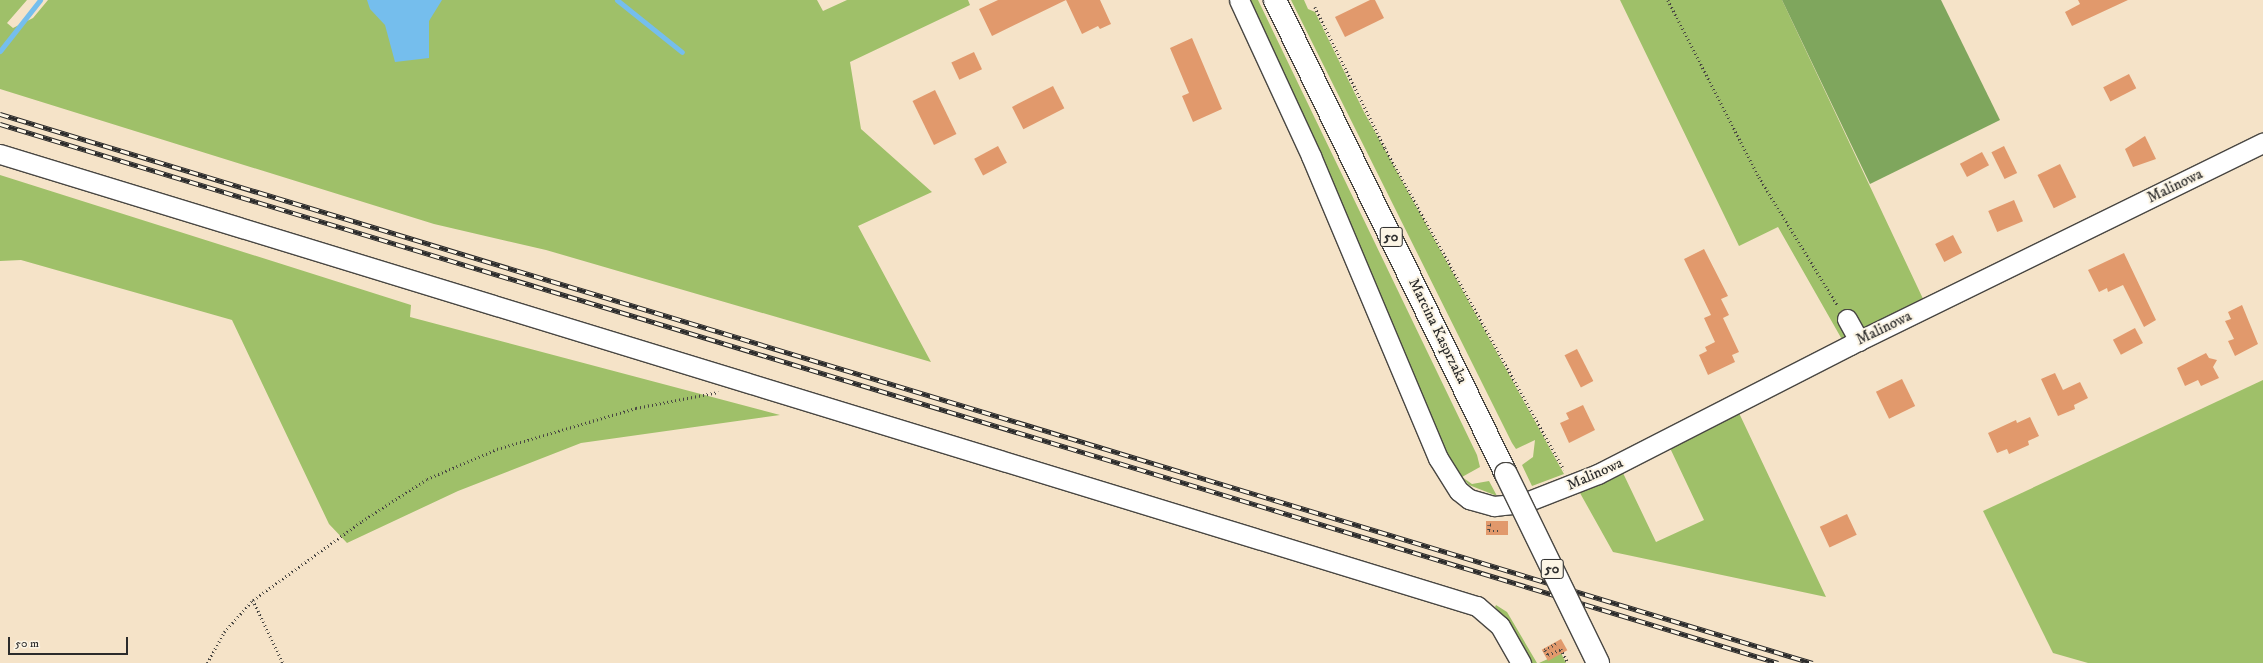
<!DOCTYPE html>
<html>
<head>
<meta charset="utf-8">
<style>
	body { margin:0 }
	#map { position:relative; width:2263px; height:663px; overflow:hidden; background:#f5e3c8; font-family:"IM FELL DW Pica",serif }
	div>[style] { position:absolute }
	.green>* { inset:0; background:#9fc069 }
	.forest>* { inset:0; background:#7fa65d }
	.water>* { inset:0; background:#75beed }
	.stream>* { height:5px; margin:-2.5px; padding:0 2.5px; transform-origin:2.5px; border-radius:2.5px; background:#75beed }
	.building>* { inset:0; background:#e1996c; transform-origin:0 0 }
	.path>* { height:2.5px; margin-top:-1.25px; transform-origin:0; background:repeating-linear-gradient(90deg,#494743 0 1px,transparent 0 4px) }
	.roads { filter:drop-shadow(1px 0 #494743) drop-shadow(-1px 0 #494743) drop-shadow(0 1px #494743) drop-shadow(0 -1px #494743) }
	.minor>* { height:19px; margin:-9.5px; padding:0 9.5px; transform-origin:9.5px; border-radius:9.5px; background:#fff }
	.primary>* { height:22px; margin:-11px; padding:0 11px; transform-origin:11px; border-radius:11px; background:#fff }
	.rail>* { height:4.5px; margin-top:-2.25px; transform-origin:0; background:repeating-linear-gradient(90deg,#fcf5e5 0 9px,#2b2b2b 0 18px); box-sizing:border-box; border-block:1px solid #2b2b2b }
	.bridges { filter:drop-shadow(1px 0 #494743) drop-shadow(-1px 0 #494743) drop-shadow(0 1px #494743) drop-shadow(0 -1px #494743) }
	.primary-bridge>* { height:22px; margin:-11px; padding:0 11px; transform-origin:11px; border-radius:11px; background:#fff }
	span { translate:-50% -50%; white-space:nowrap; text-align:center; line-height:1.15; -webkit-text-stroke:4px #fcf5e5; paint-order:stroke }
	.shield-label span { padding:1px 3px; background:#fcf5e5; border:1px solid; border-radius:3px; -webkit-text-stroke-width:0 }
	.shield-label { font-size:14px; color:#2b2b2b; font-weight:700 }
	.street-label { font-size:15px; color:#2b2b2b }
	.scale { position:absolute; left:8px; top:637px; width:120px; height:18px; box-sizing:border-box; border:2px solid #2b2b2b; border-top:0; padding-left:5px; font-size:12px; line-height:14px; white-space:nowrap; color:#2b2b2b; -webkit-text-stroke:3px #fcf5e5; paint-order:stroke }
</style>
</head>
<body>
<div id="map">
	<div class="green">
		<div style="clip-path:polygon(0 0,27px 0,7px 23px,13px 28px,33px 18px,48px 0,817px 0,823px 11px,847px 0,968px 0,970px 5px,850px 62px,861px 129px,932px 192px,858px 226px,931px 362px,546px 250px,434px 224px,0 89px)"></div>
		<div style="clip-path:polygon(1248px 0,1258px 0,1477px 455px,1480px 467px,1462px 477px,1472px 484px,1489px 481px,1497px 496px,1469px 485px,1452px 466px)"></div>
		<div style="clip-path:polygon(1291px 0,1304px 0,1308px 9px,1315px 12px,1364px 112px,1564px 474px,1532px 486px,1522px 465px,1533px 457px,1535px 440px,1516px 449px,1512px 443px)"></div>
		<div style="clip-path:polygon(1620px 0,1782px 0,1925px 303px,1844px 343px,1778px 227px,1739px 246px)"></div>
		<div style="clip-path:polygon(0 175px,411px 305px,410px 317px,780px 415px,581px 443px,458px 491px,347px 543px,329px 524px,232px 320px,21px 260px,0 261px)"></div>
		<div style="clip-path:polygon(2263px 380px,2263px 663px,2088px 663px,2053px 653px,1983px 511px)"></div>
		<div style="clip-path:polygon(1739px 413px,1826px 597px,1613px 552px,1580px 493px,1623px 473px,1656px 542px,1704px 520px,1670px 448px)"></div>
		<div style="clip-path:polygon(1496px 605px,1507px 612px,1537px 663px,1532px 663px,1511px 625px,1495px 607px)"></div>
		<div style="clip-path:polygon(1561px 653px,1566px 663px,1539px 663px)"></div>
	</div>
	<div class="forest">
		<div style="clip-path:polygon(1782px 0,1941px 0,2000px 120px,1870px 184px)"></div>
	</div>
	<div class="water">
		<div style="clip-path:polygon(367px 0,442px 0,429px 21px,429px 58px,395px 62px,385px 25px,370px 9px)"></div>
	</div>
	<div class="stream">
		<div style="left:617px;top:0;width:83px;rotate:38.7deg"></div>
		<div style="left:0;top:51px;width:65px;rotate:-51.9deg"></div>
	</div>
	<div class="building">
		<div style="clip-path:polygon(998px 0,1100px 0,1111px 24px,1100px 29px,1098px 26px,1082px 34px,1066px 0,992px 36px,979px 9px)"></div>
		<div style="clip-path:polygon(1370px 0,1375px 0,1384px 18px,1345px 37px,1335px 17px)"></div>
		<div style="clip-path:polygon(2078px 0,2128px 0,2072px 26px,2065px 12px,2080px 4px)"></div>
		<div style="clip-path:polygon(1192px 38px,1222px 109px,1193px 122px,1182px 96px,1189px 93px,1170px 48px)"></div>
		<div style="left:974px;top:52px;width:19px;height:25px;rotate:65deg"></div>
		<div style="left:2129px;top:74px;width:16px;height:29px;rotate:63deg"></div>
		<div style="left:1053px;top:86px;width:25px;height:46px;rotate:63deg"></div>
		<div style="left:935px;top:90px;width:49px;height:25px;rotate:64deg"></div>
		<div style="clip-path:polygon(2145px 136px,2156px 159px,2133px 167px,2125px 149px)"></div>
		<div style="left:998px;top:146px;width:19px;height:27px;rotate:62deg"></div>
		<div style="left:2004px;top:146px;width:30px;height:14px;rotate:64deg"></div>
		<div style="left:1982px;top:152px;width:15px;height:25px;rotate:62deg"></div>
		<div style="left:2060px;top:164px;width:37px;height:25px;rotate:64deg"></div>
		<div style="left:2014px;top:200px;width:23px;height:28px;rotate:67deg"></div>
		<div style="left:1953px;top:235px;width:20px;height:20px;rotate:63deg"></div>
		<div style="clip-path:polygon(1704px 249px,1728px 296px,1721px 299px,1729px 315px,1723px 318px,1739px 352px,1732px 355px,1735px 362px,1708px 375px,1699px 355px,1707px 351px,1705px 347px,1715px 342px,1704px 318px,1711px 315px,1684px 259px)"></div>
		<div style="clip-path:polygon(2124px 253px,2156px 320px,2144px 327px,2123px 285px,2108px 292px,2107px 288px,2099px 292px,2088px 270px)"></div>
		<div style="clip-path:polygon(2242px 305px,2258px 344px,2235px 356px,2228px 341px,2234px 339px,2225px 321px,2231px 319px,2228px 312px)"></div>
		<div style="left:2135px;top:328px;width:17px;height:25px;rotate:62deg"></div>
		<div style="left:1577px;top:349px;width:36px;height:14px;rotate:63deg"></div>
		<div style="clip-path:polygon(2206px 353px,2209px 358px,2217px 360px,2213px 367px,2219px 378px,2201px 386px,2198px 380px,2185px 386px,2177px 368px)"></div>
		<div style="clip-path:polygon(2055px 373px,2063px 390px,2080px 382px,2088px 398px,2074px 405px,2075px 409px,2058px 416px,2041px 379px)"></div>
		<div style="left:1902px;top:379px;width:30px;height:29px;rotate:64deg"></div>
		<div style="clip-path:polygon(1583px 405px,1595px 430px,1569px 443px,1560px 423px,1569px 419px,1566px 413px)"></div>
		<div style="clip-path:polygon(2030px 417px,2039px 436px,2028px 441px,2029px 445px,2009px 454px,2007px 449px,1997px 453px,1988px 433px,2016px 420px,2017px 423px)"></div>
		<div style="left:1847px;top:514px;width:23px;height:30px;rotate:65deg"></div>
		<div style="left:1486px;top:521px;width:22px;height:14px"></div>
		<div style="left:1561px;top:639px;width:13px;height:22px;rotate:61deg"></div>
	</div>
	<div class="path">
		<div style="left:1668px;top:0;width:199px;rotate:62.8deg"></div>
		<div style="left:1759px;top:177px;width:151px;rotate:58.5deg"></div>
		<div style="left:1315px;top:7px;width:157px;rotate:63.6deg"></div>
		<div style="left:1385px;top:148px;width:368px;rotate:60.9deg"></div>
		<div style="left:1491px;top:525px;width:2px;rotate:180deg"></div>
		<div style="left:1489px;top:525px;width:6px;rotate:90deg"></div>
		<div style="left:1489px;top:531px;width:12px"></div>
		<div style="left:253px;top:600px;width:70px;rotate:64.5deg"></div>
		<div style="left:1556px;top:644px;width:13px;rotate:151deg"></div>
		<div style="left:1545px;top:650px;width:6px;rotate:59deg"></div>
		<div style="left:1548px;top:655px;width:14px;rotate:-25deg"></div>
		<div style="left:1561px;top:649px;width:16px;rotate:63deg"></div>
		<div style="left:207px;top:663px;width:35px;rotate:-61deg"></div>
		<div style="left:224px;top:632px;width:43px;rotate:-47.8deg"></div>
		<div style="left:253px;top:600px;width:135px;rotate:-35.9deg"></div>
		<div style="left:362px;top:521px;width:77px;rotate:-32.9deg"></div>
		<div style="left:427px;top:479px;width:76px;rotate:-23.2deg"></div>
		<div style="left:497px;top:449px;width:145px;rotate:-16.4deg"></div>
		<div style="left:636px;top:408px;width:84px;rotate:-11deg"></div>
	</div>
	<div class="roads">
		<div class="minor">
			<div style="left:1239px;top:0;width:172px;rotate:65.2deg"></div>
			<div style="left:1311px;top:156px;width:328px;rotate:67.2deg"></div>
			<div style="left:1438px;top:458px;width:39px;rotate:58deg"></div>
			<div style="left:1459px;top:491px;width:13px;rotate:39deg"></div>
			<div style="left:1469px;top:499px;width:26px;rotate:16deg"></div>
			<div style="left:1494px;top:506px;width:30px;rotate:-6deg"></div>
			<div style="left:1524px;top:503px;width:79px;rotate:-21.4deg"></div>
			<div style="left:1598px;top:474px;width:283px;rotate:-27.1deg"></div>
			<div style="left:1850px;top:345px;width:460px;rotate:-26.1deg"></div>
			<div style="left:0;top:154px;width:1545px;rotate:17.02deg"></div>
			<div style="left:1477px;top:606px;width:30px;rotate:41deg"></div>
			<div style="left:1500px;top:626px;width:43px;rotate:60.4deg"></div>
			<div style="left:1847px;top:319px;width:25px;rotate:61deg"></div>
		</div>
		<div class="primary">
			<div style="left:1275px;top:0;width:527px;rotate:64.02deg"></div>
		</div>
	</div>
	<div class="rail">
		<div style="left:0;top:114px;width:1894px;rotate:16.85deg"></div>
		<div style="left:0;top:124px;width:1858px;rotate:16.86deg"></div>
	</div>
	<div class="bridges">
		<div class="primary-bridge">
			<div style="left:1506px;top:474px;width:210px;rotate:64deg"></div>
		</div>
	</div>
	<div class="shield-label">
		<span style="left:1391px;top:237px">50</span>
		<span style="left:1552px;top:569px">50</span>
	</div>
	<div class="street-label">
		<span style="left:2175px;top:186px;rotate:-26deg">Malinowa</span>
		<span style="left:1884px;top:328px;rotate:-26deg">Malinowa</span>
		<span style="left:1438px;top:331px;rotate:64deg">Marcina Kasprzaka</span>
		<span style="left:1595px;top:474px;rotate:-24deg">Malinowa</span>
	</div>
	<div class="scale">50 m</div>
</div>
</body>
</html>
